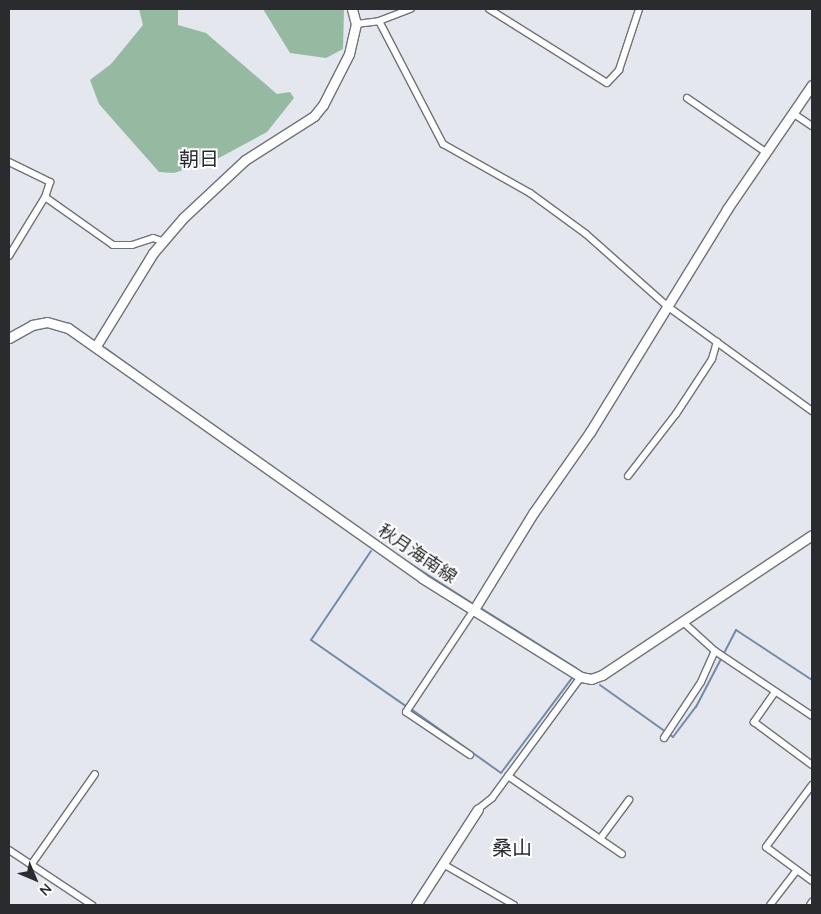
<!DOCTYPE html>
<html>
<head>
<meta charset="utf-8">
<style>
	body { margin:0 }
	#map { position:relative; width:821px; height:914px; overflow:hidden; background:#e5e7ef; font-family:Quicksand,"Noto Sans JP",sans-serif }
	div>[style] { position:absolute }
	.forest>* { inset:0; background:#96baa1 }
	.stream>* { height:2px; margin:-1px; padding:0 1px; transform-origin:1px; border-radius:1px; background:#738ba9 }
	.roads { filter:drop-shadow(1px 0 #707279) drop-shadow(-1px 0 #707279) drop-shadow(0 1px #707279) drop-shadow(0 -1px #707279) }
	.street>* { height:6px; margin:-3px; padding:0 3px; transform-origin:3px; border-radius:3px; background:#fff }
	.secondary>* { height:9px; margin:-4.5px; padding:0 4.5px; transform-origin:4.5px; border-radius:4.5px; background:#fff }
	span { translate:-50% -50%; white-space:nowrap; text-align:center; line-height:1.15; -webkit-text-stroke:4px #fff; paint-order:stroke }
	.street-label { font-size:18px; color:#2a2b2e }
	.quarter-label { font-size:20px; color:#292b31 }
	.frame { position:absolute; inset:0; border:10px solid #2a2b2e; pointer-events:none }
	.north { position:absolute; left:10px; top:854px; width:50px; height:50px; -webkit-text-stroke:4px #fff; paint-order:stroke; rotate:135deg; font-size:14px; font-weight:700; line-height:20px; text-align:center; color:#2a2b2e }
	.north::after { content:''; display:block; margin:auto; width:18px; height:22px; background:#2a2b2e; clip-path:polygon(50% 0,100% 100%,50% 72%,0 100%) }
</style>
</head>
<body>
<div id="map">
	<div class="forest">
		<div style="clip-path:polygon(139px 9px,178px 9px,178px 25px,206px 33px,277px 94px,290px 92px,294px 98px,267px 132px,217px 159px,174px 173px,159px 172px,99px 104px,90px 80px,111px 64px,143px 25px)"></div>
		<div style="clip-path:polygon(263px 9px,344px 9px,343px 49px,326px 58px,290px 53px)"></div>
	</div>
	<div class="stream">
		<div style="left:105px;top:348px;width:80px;rotate:35.9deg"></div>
		<div style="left:192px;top:410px;width:189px;rotate:35.3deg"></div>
		<div style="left:371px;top:551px;width:107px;rotate:124deg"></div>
		<div style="left:311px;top:640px;width:117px;rotate:34.9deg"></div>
		<div style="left:392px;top:552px;width:98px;rotate:32.6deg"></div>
		<div style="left:479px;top:607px;width:115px;rotate:32.2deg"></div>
		<div style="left:600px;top:685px;width:81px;rotate:35.5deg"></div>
		<div style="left:411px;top:709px;width:110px;rotate:35.4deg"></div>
		<div style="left:501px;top:773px;width:119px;rotate:-53.2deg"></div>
		<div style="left:669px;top:734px;width:5px;rotate:37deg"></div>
		<div style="left:673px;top:737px;width:38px;rotate:-53deg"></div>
		<div style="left:696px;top:707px;width:87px;rotate:-62.5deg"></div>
		<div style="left:736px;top:630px;width:91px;rotate:33.3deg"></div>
	</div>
	<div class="roads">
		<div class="street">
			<div style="left:489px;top:9px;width:139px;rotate:32.1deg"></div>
			<div style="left:607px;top:83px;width:18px;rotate:-47deg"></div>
			<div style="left:619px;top:70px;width:64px;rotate:-71.8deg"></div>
			<div style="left:379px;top:21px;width:139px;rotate:62.5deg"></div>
			<div style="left:443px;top:144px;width:100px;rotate:29.4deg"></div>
			<div style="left:530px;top:193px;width:69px;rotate:36.2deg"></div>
			<div style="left:586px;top:234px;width:108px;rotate:41.6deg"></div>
			<div style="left:667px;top:306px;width:179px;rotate:35.9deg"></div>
			<div style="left:356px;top:24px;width:23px;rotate:-7deg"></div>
			<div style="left:379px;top:21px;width:34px;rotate:-21deg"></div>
			<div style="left:687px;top:98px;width:97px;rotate:34.5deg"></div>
			<div style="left:794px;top:114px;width:22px;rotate:34deg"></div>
			<div style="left:9px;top:162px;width:46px;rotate:26deg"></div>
			<div style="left:50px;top:182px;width:16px;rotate:108deg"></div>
			<div style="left:45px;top:197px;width:69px;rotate:121.4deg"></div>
			<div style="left:45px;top:197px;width:83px;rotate:35.2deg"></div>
			<div style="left:113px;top:245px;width:19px"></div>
			<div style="left:132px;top:245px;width:22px;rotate:-18deg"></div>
			<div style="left:153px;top:238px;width:9px;rotate:18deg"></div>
			<div style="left:628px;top:476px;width:78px;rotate:-52.3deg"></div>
			<div style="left:676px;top:414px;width:66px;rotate:-56.8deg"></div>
			<div style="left:712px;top:359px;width:18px;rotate:-74deg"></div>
			<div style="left:683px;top:622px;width:43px;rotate:42.2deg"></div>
			<div style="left:715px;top:651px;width:117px;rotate:33.8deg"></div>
			<div style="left:775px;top:692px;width:37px;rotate:125deg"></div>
			<div style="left:754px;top:722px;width:72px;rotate:36.6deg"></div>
			<div style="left:664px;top:738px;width:67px;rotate:-56.5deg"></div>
			<div style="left:701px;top:682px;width:34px;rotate:-66deg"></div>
			<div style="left:470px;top:755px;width:77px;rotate:-146.1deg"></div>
			<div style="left:406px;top:712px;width:121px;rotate:-56.4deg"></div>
			<div style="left:508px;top:776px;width:138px;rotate:34.4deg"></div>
			<div style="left:812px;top:785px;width:77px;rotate:126.6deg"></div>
			<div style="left:766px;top:847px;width:57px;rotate:36.5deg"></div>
			<div style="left:478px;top:809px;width:18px;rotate:-38deg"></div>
			<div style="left:492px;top:798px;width:150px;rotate:-53.7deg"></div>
			<div style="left:600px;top:839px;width:49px;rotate:-53.4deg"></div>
			<div style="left:9px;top:850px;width:100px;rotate:33.5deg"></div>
			<div style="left:443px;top:864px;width:82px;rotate:30deg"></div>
			<div style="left:31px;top:865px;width:111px;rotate:-54.9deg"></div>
			<div style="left:770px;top:905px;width:44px;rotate:-52.4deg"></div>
			<div style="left:810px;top:905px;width:4px;rotate:-56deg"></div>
		</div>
		<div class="secondary">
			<div style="left:9px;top:338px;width:26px;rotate:-29deg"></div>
			<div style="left:32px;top:325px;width:15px;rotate:-11deg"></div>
			<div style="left:47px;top:322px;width:22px;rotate:16deg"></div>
			<div style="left:68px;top:328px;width:433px;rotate:35.2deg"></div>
			<div style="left:422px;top:578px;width:187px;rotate:31.9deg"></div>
			<div style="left:581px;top:677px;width:10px;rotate:11deg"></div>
			<div style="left:591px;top:679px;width:12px;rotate:-20deg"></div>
			<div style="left:602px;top:675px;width:252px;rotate:-33.7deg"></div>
			<div style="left:96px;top:346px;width:109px;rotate:-58.5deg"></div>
			<div style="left:153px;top:253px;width:46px;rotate:-49.4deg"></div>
			<div style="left:183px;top:218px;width:85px;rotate:-43.1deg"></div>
			<div style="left:245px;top:160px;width:82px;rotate:-32.5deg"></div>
			<div style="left:314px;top:116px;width:14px;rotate:-51deg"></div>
			<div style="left:323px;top:105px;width:57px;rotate:-63deg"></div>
			<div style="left:349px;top:54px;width:31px;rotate:-77deg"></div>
			<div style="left:356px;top:24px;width:16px;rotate:-105deg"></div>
			<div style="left:473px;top:611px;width:116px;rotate:-58.4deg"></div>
			<div style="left:534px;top:512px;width:98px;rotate:-55deg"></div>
			<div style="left:590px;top:432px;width:262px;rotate:-58.4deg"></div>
			<div style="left:727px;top:209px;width:150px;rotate:-55.6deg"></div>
			<div style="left:416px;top:905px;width:114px;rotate:-57.1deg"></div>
		</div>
	</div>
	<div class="street-label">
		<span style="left:417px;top:554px;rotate:34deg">秋月海南線</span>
	</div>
	<div class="quarter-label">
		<span style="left:199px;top:158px">朝日</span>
		<span style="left:512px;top:847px">桑山</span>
	</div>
	<div class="frame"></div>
	<div class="north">N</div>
</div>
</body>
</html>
